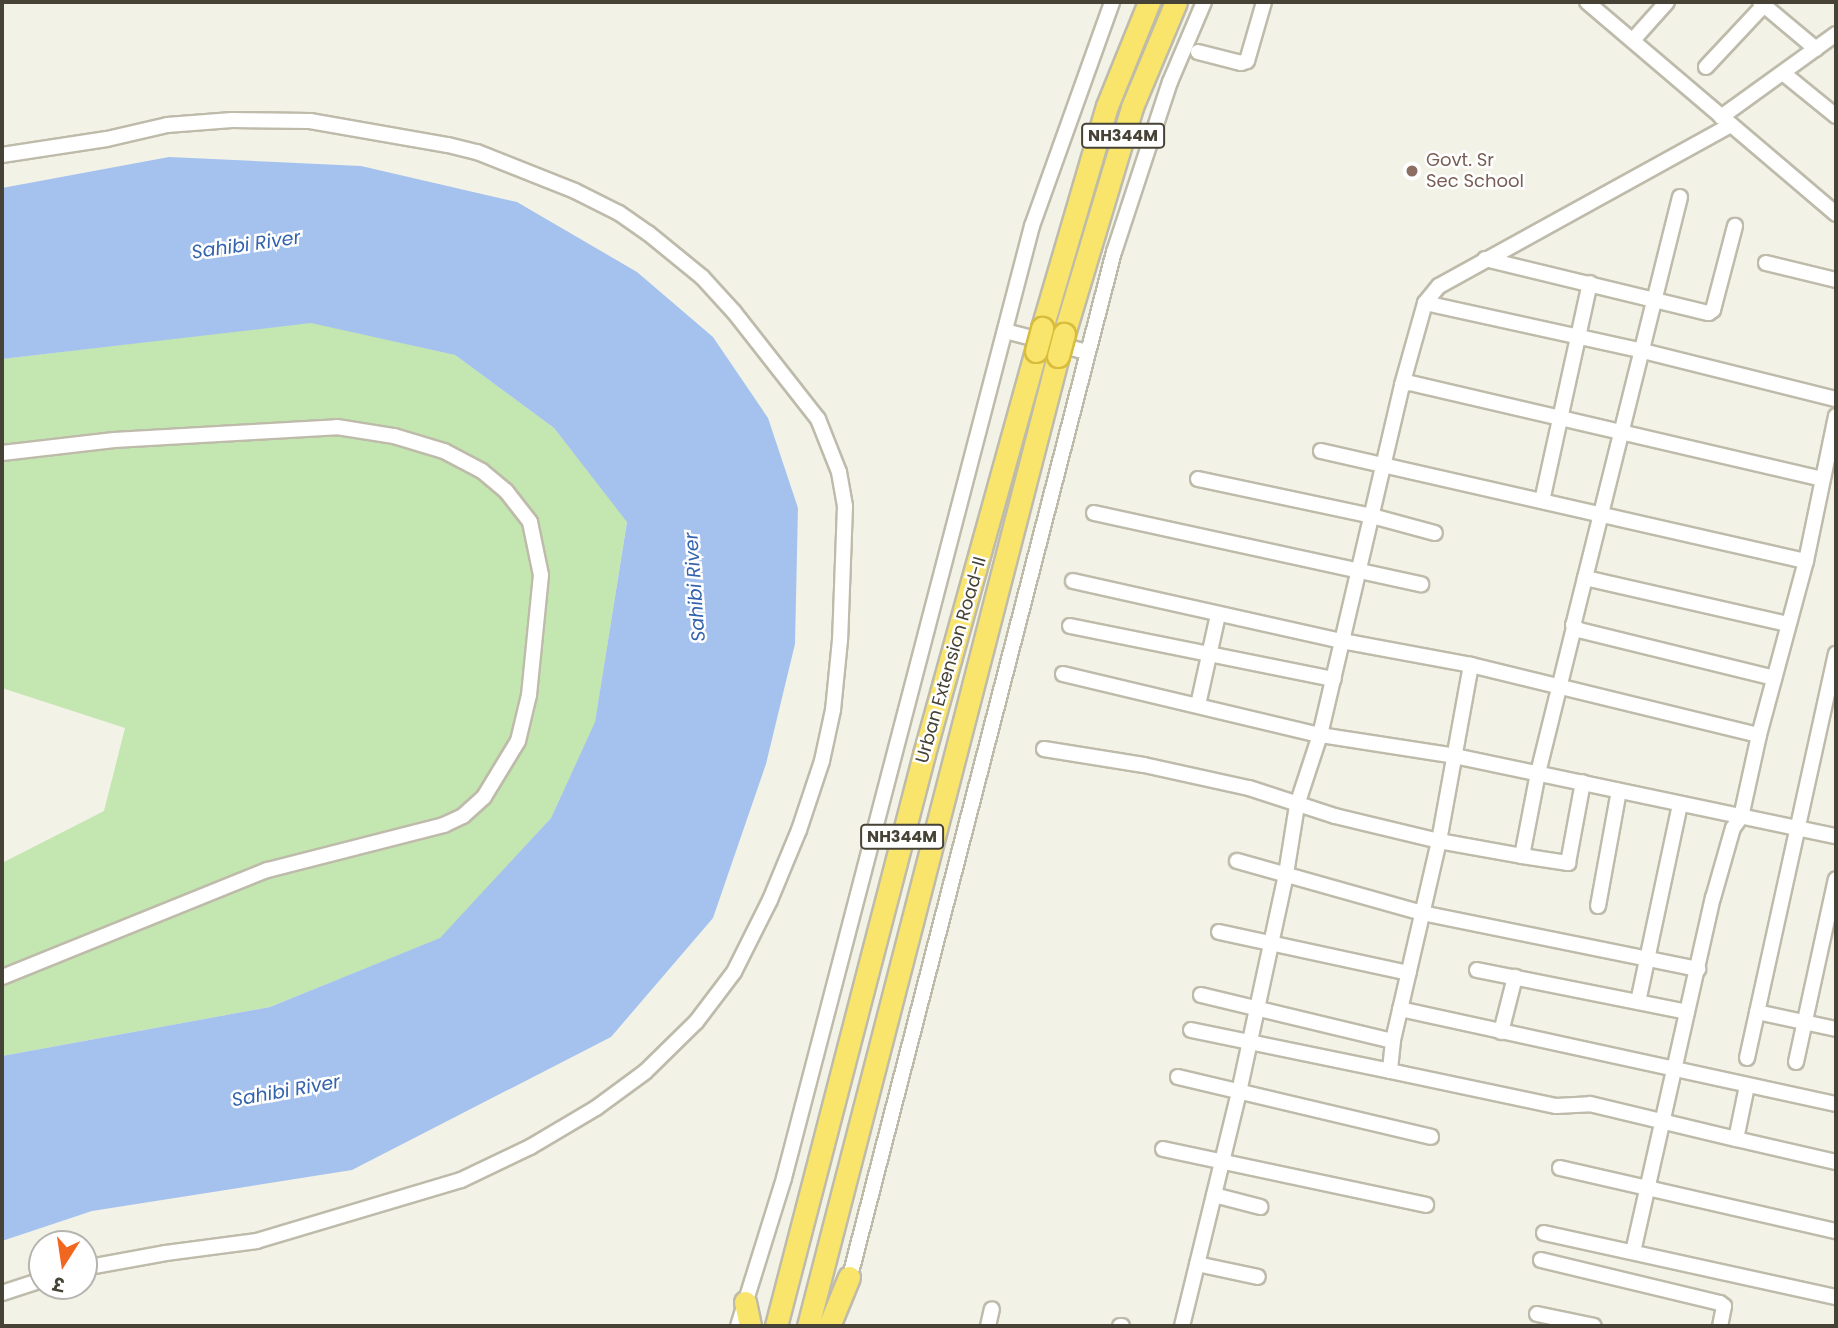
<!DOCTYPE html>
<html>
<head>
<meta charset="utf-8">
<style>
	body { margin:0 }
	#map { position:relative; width:1838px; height:1328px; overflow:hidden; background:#f3f2e7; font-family:Poppins,"Noto Sans Devanagari",sans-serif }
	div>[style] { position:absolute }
	.green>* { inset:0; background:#c4e6b1 }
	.water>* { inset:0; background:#a5c2ee }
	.roads { filter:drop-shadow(2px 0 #bebbaa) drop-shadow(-2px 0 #bebbaa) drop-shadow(0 2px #bebbaa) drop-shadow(0 -2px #bebbaa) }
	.minor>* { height:14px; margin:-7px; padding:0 7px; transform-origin:7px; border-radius:7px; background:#fff }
	.highway>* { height:21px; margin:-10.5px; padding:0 10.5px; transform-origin:10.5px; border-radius:10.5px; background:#f9e46c }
	.bridges { filter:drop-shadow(2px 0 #d8bc3c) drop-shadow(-2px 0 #d8bc3c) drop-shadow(0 2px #d8bc3c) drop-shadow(0 -2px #d8bc3c) }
	.highway-bridge>* { height:21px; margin:-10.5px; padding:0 10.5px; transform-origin:10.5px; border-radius:10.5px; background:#f9e46c }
	.dots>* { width:19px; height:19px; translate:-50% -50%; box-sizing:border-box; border:4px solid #fff; border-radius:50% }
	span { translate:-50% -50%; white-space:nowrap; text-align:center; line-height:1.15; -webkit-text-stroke:5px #fff; paint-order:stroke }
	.shield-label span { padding:2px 5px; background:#fff; border:2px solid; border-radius:5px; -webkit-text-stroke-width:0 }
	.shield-label { font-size:16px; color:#464336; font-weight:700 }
	.education-label { font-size:18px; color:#785e54 }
	.left { translate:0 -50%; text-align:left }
	.street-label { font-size:18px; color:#464336 }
	.water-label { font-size:19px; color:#3363ae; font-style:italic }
	.frame { position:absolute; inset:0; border:4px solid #464336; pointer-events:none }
	.north { position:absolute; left:28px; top:1230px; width:70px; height:70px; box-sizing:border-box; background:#fff; border:2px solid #b5b4af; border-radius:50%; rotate:192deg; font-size:19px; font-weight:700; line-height:28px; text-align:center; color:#464336 }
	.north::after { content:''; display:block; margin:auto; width:24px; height:32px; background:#f2671f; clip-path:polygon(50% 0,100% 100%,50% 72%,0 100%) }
</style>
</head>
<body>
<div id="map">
	<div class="green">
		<div style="clip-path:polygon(311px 322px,455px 355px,554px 428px,627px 521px,595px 723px,551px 818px,441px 938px,270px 1007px,2px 1056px,2px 863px,104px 811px,125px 728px,2px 688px,2px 359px)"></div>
	</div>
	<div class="water">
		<div style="clip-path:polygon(169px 157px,361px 166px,517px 202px,637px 272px,713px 337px,768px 418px,798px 508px,795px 644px,766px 764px,713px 918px,611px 1037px,352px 1170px,92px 1211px,2px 1241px,2px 1056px,270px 1007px,440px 938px,551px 818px,595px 722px,627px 522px,554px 428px,455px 355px,311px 323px,2px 359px,2px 188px)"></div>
	</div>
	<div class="roads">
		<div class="minor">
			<div style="left:1587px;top:2px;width:327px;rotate:40.4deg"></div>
			<div style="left:1760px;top:2px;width:73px;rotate:40deg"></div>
			<div style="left:1633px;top:40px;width:51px;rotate:-48.2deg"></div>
			<div style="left:1198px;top:52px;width:44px;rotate:14.3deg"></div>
			<div style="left:1241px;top:63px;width:6px;rotate:-18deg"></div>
			<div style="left:1247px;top:61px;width:61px;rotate:-73.9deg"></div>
			<div style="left:1706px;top:67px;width:85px;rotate:-46.9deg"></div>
			<div style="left:1783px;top:73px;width:68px;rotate:39.1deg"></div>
			<div style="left:1721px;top:117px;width:142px;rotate:-35.8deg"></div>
			<div style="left:2px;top:155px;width:106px;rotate:-8.7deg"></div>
			<div style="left:107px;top:139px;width:62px;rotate:-13.1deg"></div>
			<div style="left:167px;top:125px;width:65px;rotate:-4.4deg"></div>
			<div style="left:232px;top:120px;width:78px;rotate:0.7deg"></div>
			<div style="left:310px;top:121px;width:140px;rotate:9.9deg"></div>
			<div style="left:448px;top:145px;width:30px;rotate:14deg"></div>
			<div style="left:477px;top:152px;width:105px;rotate:21.7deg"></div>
			<div style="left:575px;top:191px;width:49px;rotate:26.6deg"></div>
			<div style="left:619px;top:213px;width:35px;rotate:35deg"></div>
			<div style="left:648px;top:233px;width:70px;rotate:39.2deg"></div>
			<div style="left:702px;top:277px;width:47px;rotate:47.6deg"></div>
			<div style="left:734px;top:312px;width:136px;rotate:51.9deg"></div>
			<div style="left:818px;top:419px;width:57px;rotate:68.4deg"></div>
			<div style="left:839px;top:472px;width:35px;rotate:80deg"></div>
			<div style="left:845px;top:506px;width:134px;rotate:92.1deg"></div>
			<div style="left:840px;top:640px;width:70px;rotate:95.7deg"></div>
			<div style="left:833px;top:710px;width:52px;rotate:102.2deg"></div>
			<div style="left:822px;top:761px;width:73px;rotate:108.4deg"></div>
			<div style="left:799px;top:830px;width:76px;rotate:112.5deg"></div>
			<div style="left:770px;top:900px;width:80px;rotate:116.6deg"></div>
			<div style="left:734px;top:972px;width:63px;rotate:127.2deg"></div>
			<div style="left:696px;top:1022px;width:71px;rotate:135.6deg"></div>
			<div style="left:645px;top:1072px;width:61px;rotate:143.7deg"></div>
			<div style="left:596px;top:1108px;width:77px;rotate:149.4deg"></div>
			<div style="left:530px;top:1147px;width:76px;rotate:154.4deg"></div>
			<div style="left:461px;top:1180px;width:213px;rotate:163.4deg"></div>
			<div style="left:257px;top:1241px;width:92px;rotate:172.5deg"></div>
			<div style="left:166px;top:1253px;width:83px;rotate:169.6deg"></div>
			<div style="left:1680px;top:197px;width:441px;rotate:104deg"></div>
			<div style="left:1573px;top:625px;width:8px;rotate:40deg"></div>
			<div style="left:1579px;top:630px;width:201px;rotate:13.8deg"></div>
			<div style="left:1485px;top:259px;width:230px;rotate:13.6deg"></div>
			<div style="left:1709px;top:313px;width:5px;rotate:-37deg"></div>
			<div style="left:1713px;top:310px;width:87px;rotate:-75.3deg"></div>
			<div style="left:1766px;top:263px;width:72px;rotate:13.7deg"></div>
			<div style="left:1425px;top:303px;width:219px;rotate:12.4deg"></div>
			<div style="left:1639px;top:350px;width:203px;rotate:14deg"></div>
			<div style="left:1005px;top:331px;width:85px;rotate:14.4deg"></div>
			<div style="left:1402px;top:385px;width:85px;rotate:-74.3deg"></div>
			<div style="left:1425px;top:303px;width:22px;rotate:-51deg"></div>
			<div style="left:1439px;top:286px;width:333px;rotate:-28.9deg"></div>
			<div style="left:1321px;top:451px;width:497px;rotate:12.8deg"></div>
			<div style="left:2px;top:453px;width:113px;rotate:-6.6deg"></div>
			<div style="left:114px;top:440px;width:223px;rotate:-3.3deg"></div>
			<div style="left:337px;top:427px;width:58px;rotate:9deg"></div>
			<div style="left:394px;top:436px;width:52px;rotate:16.7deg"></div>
			<div style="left:444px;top:451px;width:43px;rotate:27.8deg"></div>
			<div style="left:482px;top:471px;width:31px;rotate:40deg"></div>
			<div style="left:506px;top:491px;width:39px;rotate:52deg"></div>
			<div style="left:530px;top:522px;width:54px;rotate:78.3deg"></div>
			<div style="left:541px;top:575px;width:121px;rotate:95.7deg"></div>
			<div style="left:529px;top:695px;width:47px;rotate:103.4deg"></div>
			<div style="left:518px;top:741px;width:66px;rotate:121.3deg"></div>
			<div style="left:484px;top:797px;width:28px;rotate:138deg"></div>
			<div style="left:463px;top:816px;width:21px;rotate:155deg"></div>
			<div style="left:444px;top:825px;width:183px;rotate:165.7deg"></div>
			<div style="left:267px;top:870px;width:286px;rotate:158deg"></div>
			<div style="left:1198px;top:479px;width:178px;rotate:12deg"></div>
			<div style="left:1372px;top:516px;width:65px;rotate:15.1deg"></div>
			<div style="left:1542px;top:501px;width:223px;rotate:-77.6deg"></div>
			<div style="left:1094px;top:513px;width:335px;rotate:12.3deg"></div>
			<div style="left:1585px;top:578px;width:208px;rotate:12.8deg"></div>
			<div style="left:1073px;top:581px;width:276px;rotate:12.6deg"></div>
			<div style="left:1342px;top:641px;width:131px;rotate:10.5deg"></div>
			<div style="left:1471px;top:665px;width:296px;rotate:13.7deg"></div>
			<div style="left:1070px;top:626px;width:269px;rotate:11.4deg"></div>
			<div style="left:1471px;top:665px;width:179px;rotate:100.3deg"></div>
			<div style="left:1439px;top:841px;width:205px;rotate:103deg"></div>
			<div style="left:1393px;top:1041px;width:30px;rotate:96deg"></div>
			<div style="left:1390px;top:1071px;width:170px;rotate:11.9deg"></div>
			<div style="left:1556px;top:1106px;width:34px;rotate:-3deg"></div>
			<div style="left:1590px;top:1104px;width:150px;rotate:13.5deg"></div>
			<div style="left:1063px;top:674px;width:264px;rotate:13.4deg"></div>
			<div style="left:1320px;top:735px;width:137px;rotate:8.8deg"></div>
			<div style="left:1455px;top:756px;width:389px;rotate:11.9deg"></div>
			<div style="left:1198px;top:705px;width:92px;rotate:-77.5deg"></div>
			<div style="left:1044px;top:749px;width:101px;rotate:9.1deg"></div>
			<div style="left:1144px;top:765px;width:107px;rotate:12.4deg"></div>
			<div style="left:1249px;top:788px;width:90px;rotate:18deg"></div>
			<div style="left:1335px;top:816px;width:107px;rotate:13.5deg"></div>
			<div style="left:1439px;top:841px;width:84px;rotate:10.2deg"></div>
			<div style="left:1522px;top:856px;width:85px;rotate:-79.1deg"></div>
			<div style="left:1538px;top:773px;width:150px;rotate:-76.1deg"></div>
			<div style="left:1522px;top:856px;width:47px;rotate:8.7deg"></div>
			<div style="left:1568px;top:863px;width:82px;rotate:-79.5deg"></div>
			<div style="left:1237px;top:861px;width:192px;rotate:15.7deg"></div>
			<div style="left:1422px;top:913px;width:282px;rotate:11.5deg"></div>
			<div style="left:1598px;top:906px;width:117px;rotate:-79.7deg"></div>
			<div style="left:1219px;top:932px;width:194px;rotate:12.2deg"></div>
			<div style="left:1477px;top:970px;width:214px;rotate:11.3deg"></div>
			<div style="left:1201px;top:995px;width:197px;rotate:13.5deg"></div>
			<div style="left:1638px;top:1002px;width:201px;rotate:-78deg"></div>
			<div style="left:1400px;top:1009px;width:446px;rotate:12.3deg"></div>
			<div style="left:1757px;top:1012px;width:81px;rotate:12.1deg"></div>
			<div style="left:1191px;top:1030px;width:203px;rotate:11.6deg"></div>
			<div style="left:1501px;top:1032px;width:57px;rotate:-75.7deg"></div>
			<div style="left:1747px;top:1058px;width:414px;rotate:-77.6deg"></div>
			<div style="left:1796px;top:1062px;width:187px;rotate:-77.7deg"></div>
			<div style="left:1178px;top:1077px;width:260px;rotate:13.3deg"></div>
			<div style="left:1747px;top:1086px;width:54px;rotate:101.7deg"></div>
			<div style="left:1736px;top:1139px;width:103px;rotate:13deg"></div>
			<div style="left:1163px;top:1149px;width:269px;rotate:12deg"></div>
			<div style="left:1560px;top:1168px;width:283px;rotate:12.9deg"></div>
			<div style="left:1214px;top:1195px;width:48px;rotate:14.6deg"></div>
			<div style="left:1544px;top:1233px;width:299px;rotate:12.4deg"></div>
			<div style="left:1633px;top:1252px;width:363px;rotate:-77.3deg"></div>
			<div style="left:1713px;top:898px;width:73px;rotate:-74.1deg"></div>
			<div style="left:1733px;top:828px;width:14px;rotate:-54deg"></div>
			<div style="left:1741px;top:817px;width:84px;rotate:-77.6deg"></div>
			<div style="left:1759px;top:735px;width:180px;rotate:-74.9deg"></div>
			<div style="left:1806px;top:561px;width:148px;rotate:-78.3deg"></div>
			<div style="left:1541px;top:1260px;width:184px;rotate:13.5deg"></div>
			<div style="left:1720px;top:1303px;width:5px;rotate:37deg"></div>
			<div style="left:1724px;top:1306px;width:20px;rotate:101deg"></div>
			<div style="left:1197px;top:1264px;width:62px;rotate:12deg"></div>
			<div style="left:848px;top:1284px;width:1066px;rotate:-75.55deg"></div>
			<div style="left:1114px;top:252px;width:179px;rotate:-71.8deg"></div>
			<div style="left:1170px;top:82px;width:87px;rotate:-67deg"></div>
			<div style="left:2px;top:1293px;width:42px;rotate:-18deg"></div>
			<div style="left:1537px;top:1314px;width:58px;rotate:11.9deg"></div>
			<div style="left:738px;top:1326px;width:155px;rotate:-72.7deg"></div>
			<div style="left:784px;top:1178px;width:984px;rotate:-75.4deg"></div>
			<div style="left:1032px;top:226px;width:238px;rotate:-70.3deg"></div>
			<div style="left:988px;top:1326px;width:17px;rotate:-77deg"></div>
			<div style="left:1120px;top:1326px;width:2px"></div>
			<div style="left:1182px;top:1326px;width:241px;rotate:-76.3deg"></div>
			<div style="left:1239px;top:1092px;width:223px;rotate:-77.8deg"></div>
			<div style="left:1286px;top:874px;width:70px;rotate:-80.9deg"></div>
			<div style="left:1297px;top:805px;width:74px;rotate:-71.8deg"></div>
			<div style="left:1320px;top:735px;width:359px;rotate:-76.8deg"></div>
			<div style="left:1402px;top:385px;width:8px;rotate:-14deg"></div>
			<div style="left:1410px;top:383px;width:422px;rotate:13.1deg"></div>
		</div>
		<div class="highway">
			<div style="left:1042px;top:328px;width:231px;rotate:-73.7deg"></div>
			<div style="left:1107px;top:106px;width:112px;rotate:-68deg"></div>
			<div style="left:1064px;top:334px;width:237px;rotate:-73.3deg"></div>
			<div style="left:1132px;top:107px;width:114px;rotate:-67.3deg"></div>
			<div style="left:745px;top:1302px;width:25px;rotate:78deg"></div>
			<div style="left:776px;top:1326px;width:591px;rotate:-75.49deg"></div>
			<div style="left:924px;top:754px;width:418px;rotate:-74.5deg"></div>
			<div style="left:808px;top:1326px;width:1002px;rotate:-75.55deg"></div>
			<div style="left:829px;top:1326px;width:53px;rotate:-67.8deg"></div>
		</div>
	</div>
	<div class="bridges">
		<div class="highway-bridge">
			<div style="left:1036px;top:351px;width:24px;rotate:-75deg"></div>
			<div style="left:1058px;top:356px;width:23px;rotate:-75deg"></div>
		</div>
	</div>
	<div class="dots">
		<div style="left:1412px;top:171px;background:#8d6e63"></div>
	</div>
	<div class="shield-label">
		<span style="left:1123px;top:136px">NH344M</span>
		<span style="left:902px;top:837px">NH344M</span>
	</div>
	<div class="education-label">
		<span class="left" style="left:1426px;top:171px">Govt. Sr<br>Sec School</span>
	</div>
	<div class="street-label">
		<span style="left:951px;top:660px;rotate:-74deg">Urban Extension Road-II</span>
	</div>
	<div class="water-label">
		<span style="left:246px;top:245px;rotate:-8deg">Sahibi River</span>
		<span style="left:695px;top:587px;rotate:-94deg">Sahibi River</span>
		<span style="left:286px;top:1091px;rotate:-10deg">Sahibi River</span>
	</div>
	<div class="frame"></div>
	<div class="north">उ</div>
</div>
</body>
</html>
